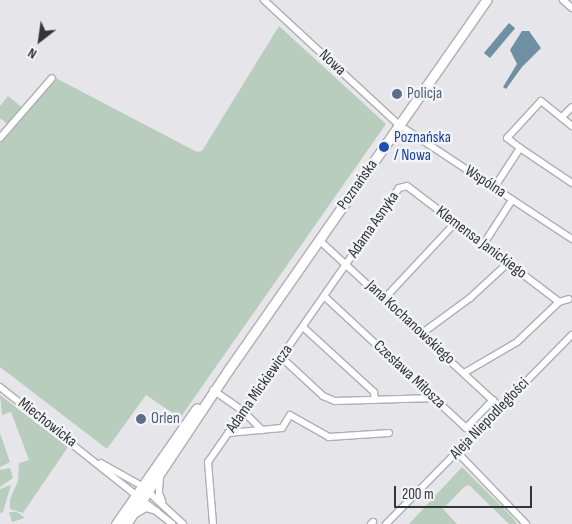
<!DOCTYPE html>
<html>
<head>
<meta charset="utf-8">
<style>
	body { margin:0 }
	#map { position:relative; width:572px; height:524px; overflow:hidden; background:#e6e6ea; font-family:"Sofia Sans Condensed",sans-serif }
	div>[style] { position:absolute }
	.green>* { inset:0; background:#b8cdbe }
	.water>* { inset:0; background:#6f8fa2; transform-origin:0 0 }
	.roads { filter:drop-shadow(1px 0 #aeafb3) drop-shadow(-1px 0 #aeafb3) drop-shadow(0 1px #aeafb3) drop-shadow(0 -1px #aeafb3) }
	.minor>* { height:6px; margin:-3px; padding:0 3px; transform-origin:3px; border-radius:3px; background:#fff }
	.major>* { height:9px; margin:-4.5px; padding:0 4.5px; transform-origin:4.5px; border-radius:4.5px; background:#fff }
	.dots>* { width:14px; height:14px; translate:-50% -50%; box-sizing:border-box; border:2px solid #f3f4f8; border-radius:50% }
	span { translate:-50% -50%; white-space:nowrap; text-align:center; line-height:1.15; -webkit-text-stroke:5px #f3f4f8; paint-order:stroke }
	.street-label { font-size:16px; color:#343536 }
	.service-label { font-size:16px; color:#4e5e75 }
	.left { translate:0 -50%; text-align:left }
	.transit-label { font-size:16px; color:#164399 }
	.north { position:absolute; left:15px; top:15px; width:50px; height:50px; -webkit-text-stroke:4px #f3f4f8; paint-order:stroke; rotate:210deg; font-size:14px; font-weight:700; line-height:20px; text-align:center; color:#343536 }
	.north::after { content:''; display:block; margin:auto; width:18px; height:22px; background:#343536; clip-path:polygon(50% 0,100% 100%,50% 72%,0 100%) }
	.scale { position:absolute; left:394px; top:486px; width:138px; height:22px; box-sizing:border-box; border:2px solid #343536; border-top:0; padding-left:6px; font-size:15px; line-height:18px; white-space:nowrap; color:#343536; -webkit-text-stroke:4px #f3f4f8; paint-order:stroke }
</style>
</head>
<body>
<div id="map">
	<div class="green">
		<div style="clip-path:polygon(279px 26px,386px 124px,180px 418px,146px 395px,107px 449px,0 367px,0 143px,12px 128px,0 118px,0 106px,8px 96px,24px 109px,50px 75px,197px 152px,202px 151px)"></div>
		<div style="clip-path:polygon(0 395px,68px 447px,23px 513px,10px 509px,10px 499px,18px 481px,19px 463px,29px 460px,11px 412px,2px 415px)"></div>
		<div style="clip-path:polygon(0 433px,10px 462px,0 467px)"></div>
		<div style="clip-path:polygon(462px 467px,512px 517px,517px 524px,509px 524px,469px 485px,464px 487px,443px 509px,457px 524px,409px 524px)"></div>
		<div style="clip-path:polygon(10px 468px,13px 478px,0 487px,0 470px)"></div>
		<div style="clip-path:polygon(11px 485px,3px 512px,0 513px,0 489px)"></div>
		<div style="clip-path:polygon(9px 512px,17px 512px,25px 518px,12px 522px)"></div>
	</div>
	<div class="water">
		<div style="left:509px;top:23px;width:8px;height:39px;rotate:40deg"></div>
		<div style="clip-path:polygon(522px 31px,529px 31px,541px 48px,522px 67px,506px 89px,503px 87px,517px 64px,510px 50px)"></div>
	</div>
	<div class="roads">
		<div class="minor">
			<div style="left:264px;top:0;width:184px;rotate:42.8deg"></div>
			<div style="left:399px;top:125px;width:207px;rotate:33.4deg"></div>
			<div style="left:563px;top:0;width:12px;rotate:42deg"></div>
			<div style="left:562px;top:117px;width:14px;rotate:-45deg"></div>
			<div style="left:0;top:138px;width:79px;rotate:-49.1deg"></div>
			<div style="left:520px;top:148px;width:16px;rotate:-142deg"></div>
			<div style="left:507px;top:138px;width:50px;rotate:-47.4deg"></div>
			<div style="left:541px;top:101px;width:40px;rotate:39deg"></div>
			<div style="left:494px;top:188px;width:48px;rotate:-57deg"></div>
			<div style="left:520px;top:148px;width:63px;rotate:33.9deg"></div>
			<div style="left:319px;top:240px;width:248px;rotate:42.7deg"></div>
			<div style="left:483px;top:245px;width:54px;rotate:-57.2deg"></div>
			<div style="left:324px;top:296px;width:194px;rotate:42.9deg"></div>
			<div style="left:466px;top:428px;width:39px;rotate:-46deg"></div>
			<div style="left:384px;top:299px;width:104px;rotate:-46.9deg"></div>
			<div style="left:303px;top:327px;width:96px;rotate:42.5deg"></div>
			<div style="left:374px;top:392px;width:8px;rotate:83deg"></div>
			<div style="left:421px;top:334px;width:61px;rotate:-36.3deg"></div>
			<div style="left:470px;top:298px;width:52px;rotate:-42.6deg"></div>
			<div style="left:282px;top:358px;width:56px;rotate:42.8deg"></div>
			<div style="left:323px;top:396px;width:13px;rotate:23deg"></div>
			<div style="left:335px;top:401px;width:100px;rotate:-1.7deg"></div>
			<div style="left:464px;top:373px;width:61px;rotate:-30.3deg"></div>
			<div style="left:517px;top:342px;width:58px;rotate:-43.6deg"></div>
			<div style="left:559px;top:302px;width:10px;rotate:-17deg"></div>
			<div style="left:0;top:387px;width:220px;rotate:38.5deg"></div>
			<div style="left:213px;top:390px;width:37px;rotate:35deg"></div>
			<div style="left:243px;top:411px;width:27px;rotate:45deg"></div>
			<div style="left:228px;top:433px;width:54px;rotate:-5.3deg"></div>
			<div style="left:282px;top:428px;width:15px;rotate:-58deg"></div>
			<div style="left:290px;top:415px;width:45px;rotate:29.4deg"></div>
			<div style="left:329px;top:437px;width:60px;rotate:-3.8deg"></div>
			<div style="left:457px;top:452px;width:100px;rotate:46.2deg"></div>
			<div style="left:101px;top:463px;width:47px;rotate:29.3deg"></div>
			<div style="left:142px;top:486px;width:56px;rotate:42.8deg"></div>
			<div style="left:160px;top:477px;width:16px;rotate:94deg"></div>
			<div style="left:159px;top:493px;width:9px;rotate:69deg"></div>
			<div style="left:134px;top:515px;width:14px;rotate:-30deg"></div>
			<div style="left:146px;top:508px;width:11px;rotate:15deg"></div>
			<div style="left:213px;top:524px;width:62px;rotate:-94.6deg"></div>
			<div style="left:208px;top:462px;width:334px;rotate:-55.1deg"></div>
			<div style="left:399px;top:188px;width:8px;rotate:-14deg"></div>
			<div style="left:407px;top:186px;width:191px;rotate:37.3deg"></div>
			<div style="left:371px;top:524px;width:3px;rotate:-45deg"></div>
			<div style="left:386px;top:524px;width:265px;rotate:-45.5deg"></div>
		</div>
		<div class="major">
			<div style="left:116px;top:524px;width:141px;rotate:-55.1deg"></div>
			<div style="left:126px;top:524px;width:186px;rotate:-56.4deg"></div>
			<div style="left:229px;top:369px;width:450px;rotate:-55.1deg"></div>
		</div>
	</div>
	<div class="dots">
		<div style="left:397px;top:94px;background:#5c6f8a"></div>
		<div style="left:384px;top:147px;background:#1a4fb4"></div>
		<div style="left:141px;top:419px;background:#5c6f8a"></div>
	</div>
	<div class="street-label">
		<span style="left:332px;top:63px;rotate:43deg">Nowa</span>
		<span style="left:485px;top:182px;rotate:33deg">Wspólna</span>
		<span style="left:358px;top:185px;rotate:-55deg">Poznańska</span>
		<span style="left:374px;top:225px;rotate:-55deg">Adama Asnyka</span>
		<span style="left:481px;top:243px;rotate:37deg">Klemensa Janickiego</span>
		<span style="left:410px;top:323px;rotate:43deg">Jana Kochanowskiego</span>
		<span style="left:409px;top:375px;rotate:43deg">Czesława Miłosza</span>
		<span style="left:260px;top:389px;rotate:-55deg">Adama Mickiewicza</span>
		<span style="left:490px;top:419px;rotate:-46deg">Aleja Niepodległości</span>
		<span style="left:47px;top:423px;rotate:38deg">Miechowicka</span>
	</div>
	<div class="service-label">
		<span class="left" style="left:407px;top:94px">Policja</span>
		<span class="left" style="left:151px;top:419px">Orlen</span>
	</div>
	<div class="transit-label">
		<span class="left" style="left:394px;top:147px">Poznańska<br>/ Nowa</span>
	</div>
	<div class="north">N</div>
	<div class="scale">200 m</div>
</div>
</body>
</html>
